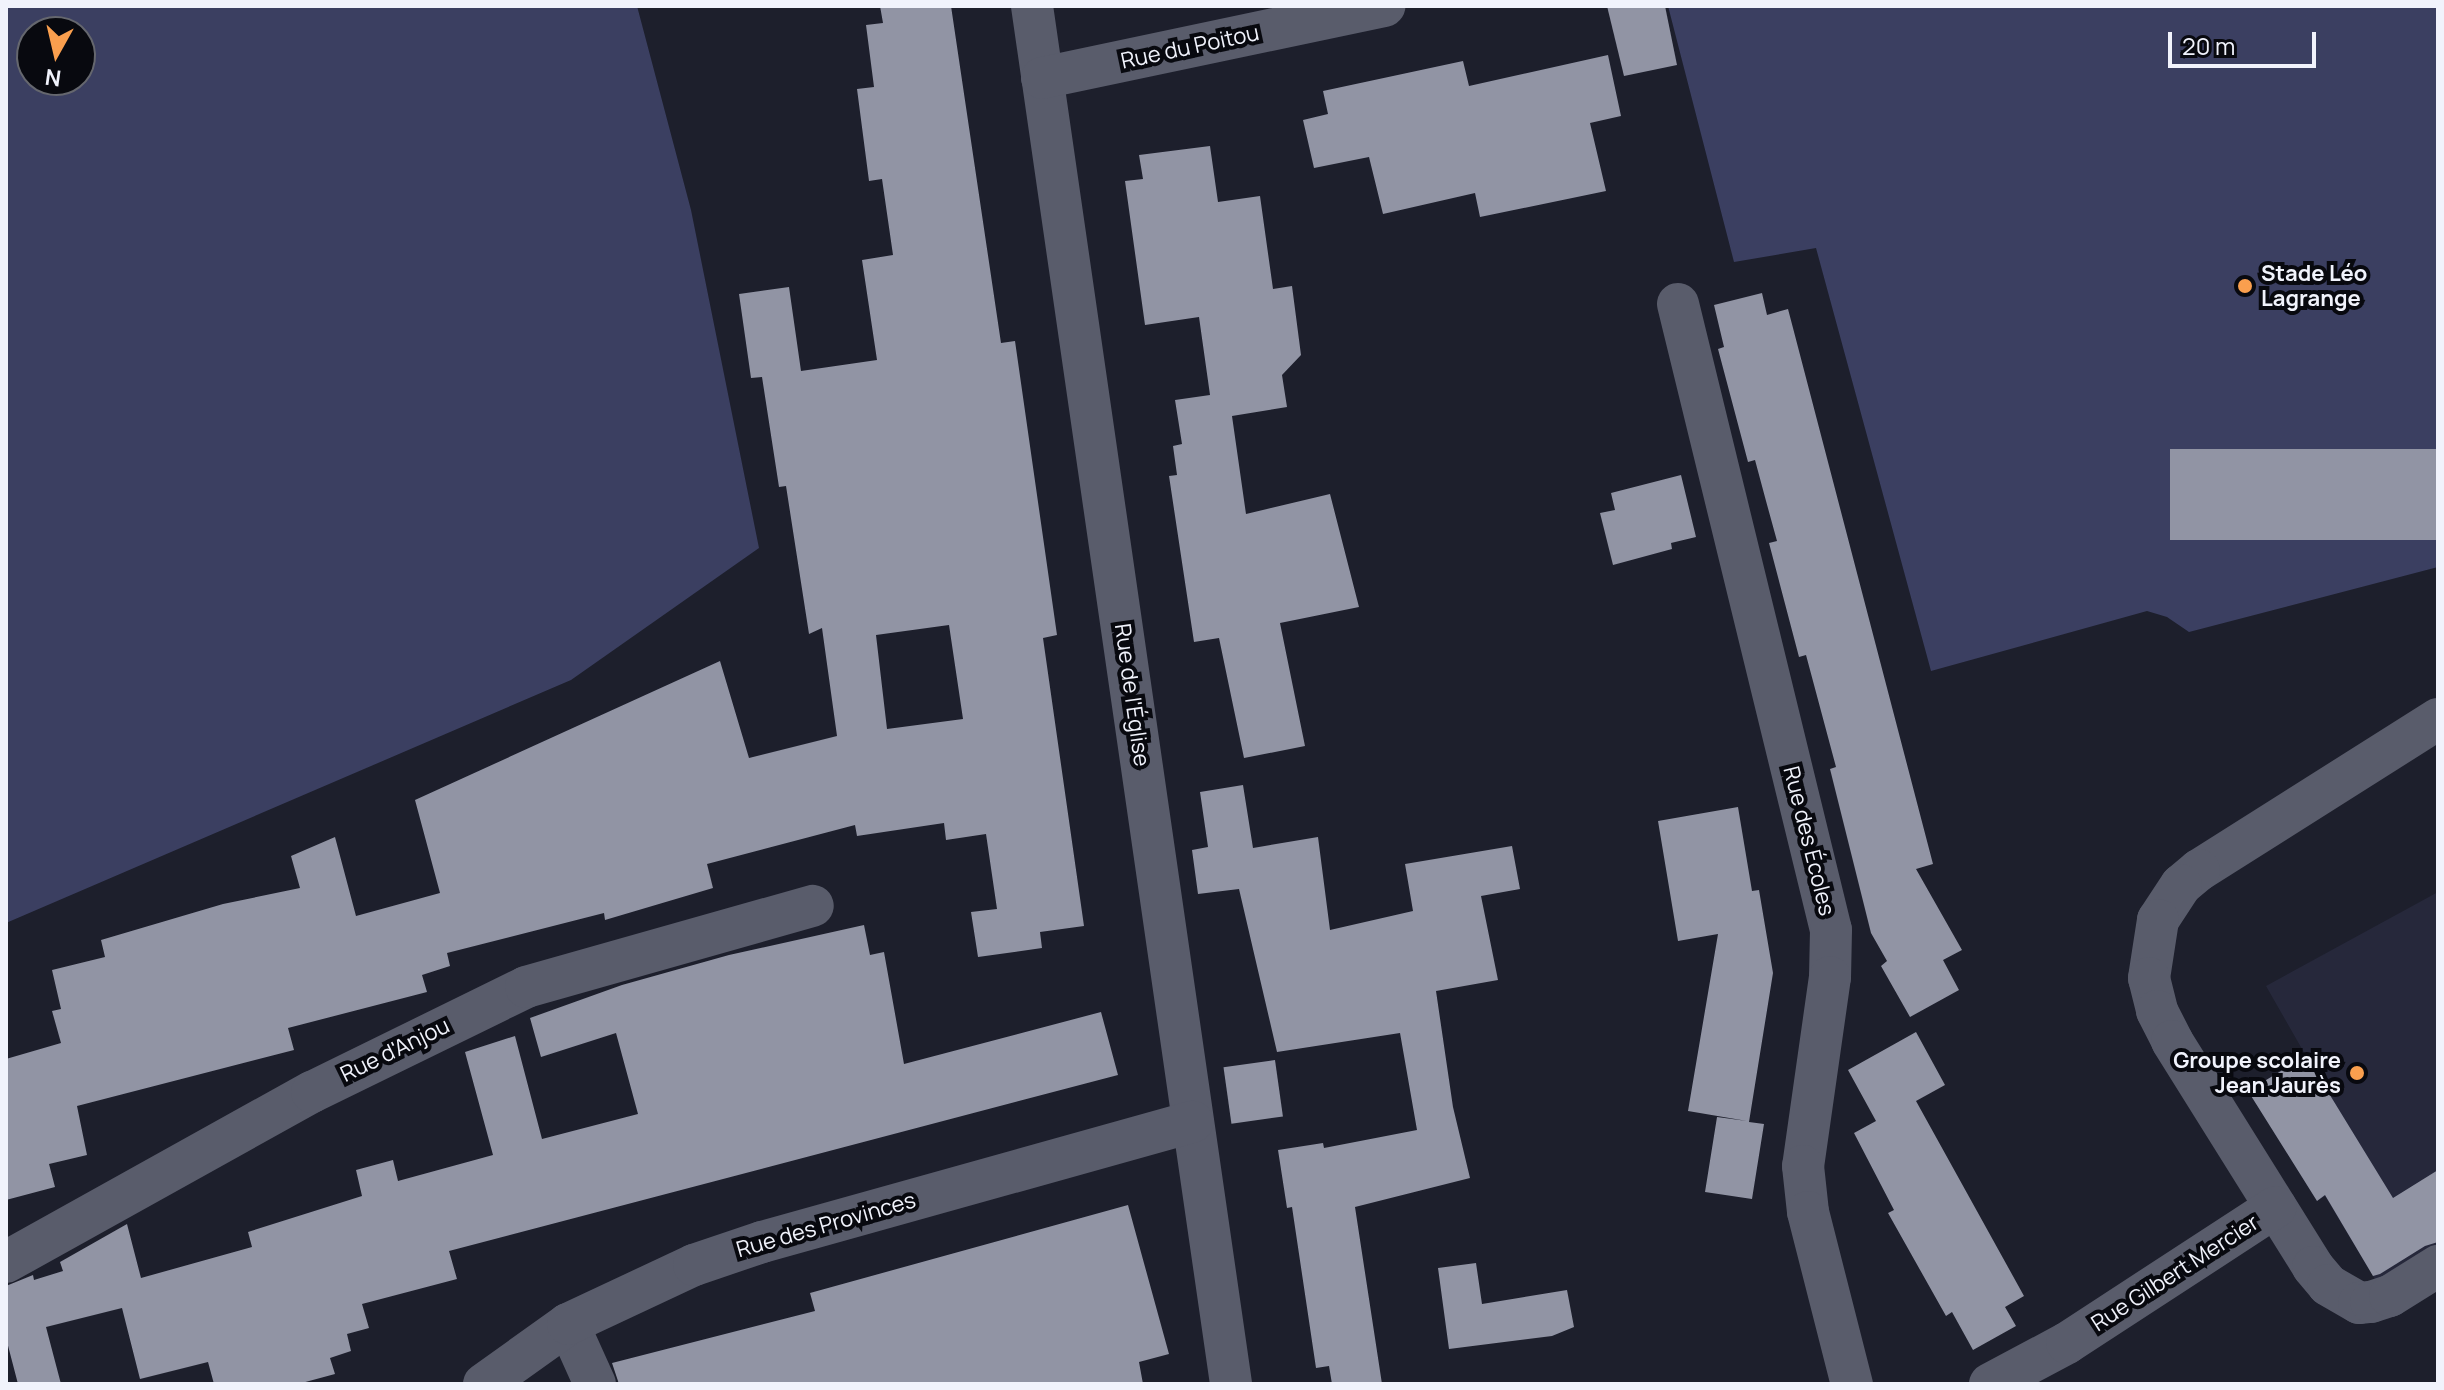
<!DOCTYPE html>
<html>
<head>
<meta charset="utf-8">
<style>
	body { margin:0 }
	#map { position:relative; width:2444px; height:1390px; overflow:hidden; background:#1d1f2c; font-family:Manrope,sans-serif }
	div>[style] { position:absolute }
	.built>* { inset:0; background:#26283b }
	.green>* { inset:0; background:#3b3f61 }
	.building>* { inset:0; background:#9194a4; transform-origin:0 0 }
	.street>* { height:42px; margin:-21px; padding:0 21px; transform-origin:21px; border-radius:21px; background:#595c6b }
	.dots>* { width:22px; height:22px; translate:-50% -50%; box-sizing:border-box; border:4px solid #08090f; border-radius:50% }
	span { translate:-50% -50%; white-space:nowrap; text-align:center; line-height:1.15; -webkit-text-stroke:8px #08090f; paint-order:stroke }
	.street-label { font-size:22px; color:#f1f3fc }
	.poi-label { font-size:22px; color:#f1f3fc; font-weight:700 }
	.left { translate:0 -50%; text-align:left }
	.right { translate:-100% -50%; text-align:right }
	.frame { position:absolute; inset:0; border:8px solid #f1f3fc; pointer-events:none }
	.north { position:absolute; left:16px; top:16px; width:80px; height:80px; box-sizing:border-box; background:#08090f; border:2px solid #65676e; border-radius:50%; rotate:188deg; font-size:22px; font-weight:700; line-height:32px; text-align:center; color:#f1f3fc }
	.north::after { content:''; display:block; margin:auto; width:28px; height:36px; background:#fa9f4e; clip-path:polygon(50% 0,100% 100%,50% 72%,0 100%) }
	.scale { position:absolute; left:2168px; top:32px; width:148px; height:36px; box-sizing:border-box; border:4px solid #f1f3fc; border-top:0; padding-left:10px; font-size:24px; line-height:28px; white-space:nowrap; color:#f1f3fc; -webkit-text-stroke:6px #08090f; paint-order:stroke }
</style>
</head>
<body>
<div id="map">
	<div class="built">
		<div style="clip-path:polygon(2438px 892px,2438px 1249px,2379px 1286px,2325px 1196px,2317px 1201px,2248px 1091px,2306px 1056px,2266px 986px)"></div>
	</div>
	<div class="green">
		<div style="clip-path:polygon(evenodd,6px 6px,637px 6px,691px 210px,759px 548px,571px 680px,6px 923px,6px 6px,32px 32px,80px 32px,80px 80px,32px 80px,32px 32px)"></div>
		<div style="clip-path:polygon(1668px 6px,2438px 6px,2438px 567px,2189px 632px,2167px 617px,2147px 611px,1931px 671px,1816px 248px,1734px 262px)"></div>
	</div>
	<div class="building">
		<div style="clip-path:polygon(evenodd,880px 6px,951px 6px,1001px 343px,1015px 341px,1057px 635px,1043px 638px,1084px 926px,1040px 932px,1042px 948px,978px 957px,971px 912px,997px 909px,986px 834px,946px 840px,944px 823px,857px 836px,855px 825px,707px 864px,713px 888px,605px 920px,604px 913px,447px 953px,450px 966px,422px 975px,427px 992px,288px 1028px,294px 1050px,77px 1106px,87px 1155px,49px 1164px,55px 1187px,6px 1200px,6px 1059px,61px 1043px,52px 1011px,61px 1009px,52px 970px,105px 957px,101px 940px,223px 904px,300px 888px,291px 856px,335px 837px,356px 916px,440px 893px,415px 800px,720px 661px,749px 758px,837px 736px,822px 628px,809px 634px,786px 486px,779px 487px,762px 377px,751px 378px,739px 294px,789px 287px,801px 371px,877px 360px,862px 260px,893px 255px,882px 179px,869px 181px,857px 89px,874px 87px,866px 25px,883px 23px,880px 6px,949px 625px,963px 719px,887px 729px,876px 635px,949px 625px)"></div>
		<div style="clip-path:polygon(1607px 6px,1665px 6px,1677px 65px,1624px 76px)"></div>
		<div style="clip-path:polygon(1608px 55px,1621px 116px,1590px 123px,1606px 191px,1480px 217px,1475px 193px,1383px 214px,1369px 157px,1314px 168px,1303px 120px,1328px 114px,1323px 91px,1463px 61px,1469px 86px)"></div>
		<div style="clip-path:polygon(1210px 146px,1218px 202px,1260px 196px,1273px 289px,1292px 286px,1301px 355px,1282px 375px,1287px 407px,1232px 416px,1246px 514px,1330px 494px,1359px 607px,1280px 623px,1305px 746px,1244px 758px,1219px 638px,1194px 642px,1169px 476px,1177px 475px,1173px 446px,1182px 444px,1175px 400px,1210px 395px,1199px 317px,1145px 325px,1125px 181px,1143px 179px,1139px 155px)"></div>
		<div style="clip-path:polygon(1762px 293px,1767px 315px,1788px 309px,1793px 328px,1933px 864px,1916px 869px,1962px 950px,1943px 960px,1959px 990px,1910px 1017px,1881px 966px,1887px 961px,1871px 933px,1830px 769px,1836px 767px,1806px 655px,1799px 657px,1769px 543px,1777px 541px,1766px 501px,1755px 460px,1748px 462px,1718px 349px,1724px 347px,1714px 305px)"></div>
		<div style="left:2438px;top:449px;width:91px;height:268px;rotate:90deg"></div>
		<div style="clip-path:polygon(1681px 475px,1696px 537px,1671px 543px,1672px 549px,1613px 565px,1600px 513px,1615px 510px,1611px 493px)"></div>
		<div style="clip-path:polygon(1243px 785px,1253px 848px,1318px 837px,1330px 930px,1413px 911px,1405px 864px,1512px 846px,1520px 889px,1481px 896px,1498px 980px,1436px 991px,1453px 1107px,1470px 1178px,1355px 1207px,1382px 1384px,1332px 1384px,1329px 1366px,1316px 1368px,1292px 1207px,1287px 1208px,1278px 1150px,1323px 1143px,1324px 1148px,1417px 1130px,1400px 1033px,1277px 1052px,1239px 889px,1198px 894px,1192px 850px,1208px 847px,1200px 792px)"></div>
		<div style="clip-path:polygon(1738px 807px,1752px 891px,1759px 890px,1773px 973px,1749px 1122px,1764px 1124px,1752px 1199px,1705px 1192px,1717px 1117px,1747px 1121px,1688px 1111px,1718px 934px,1678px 941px,1658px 821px)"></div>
		<div style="clip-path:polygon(864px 925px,870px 955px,884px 952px,904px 1064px,1101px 1012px,1118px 1075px,449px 1251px,457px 1279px,362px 1304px,369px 1328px,347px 1334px,351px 1351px,330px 1358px,335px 1374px,298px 1384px,214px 1384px,208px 1362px,140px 1379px,122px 1308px,46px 1327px,61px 1384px,18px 1384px,6px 1338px,6px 1286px,33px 1275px,34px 1280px,63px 1271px,60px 1262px,127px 1224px,141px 1278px,252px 1247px,248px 1232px,362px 1196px,356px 1170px,393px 1160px,398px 1181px,493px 1155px,465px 1052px,515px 1036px,542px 1139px,638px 1114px,616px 1033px,541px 1057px,530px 1018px,622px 985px,729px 955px)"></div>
		<div style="clip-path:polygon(1916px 1032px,1945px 1085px,1916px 1101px,2024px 1296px,2005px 1307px,2016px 1326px,1973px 1350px,1952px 1312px,1946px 1316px,1888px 1213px,1894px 1210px,1854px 1133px,1876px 1121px,1848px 1070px)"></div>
		<div style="clip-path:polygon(2306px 1056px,2393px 1198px,2438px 1170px,2438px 1242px,2425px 1246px,2380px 1274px,2373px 1276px,2325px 1195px,2317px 1201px,2248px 1091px)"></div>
		<div style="left:1275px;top:1060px;width:57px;height:52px;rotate:82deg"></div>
		<div style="clip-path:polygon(1128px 1205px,1169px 1354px,1139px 1362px,1143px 1384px,619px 1384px,612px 1363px,815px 1311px,810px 1293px)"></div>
		<div style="clip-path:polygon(1476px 1263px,1482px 1304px,1567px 1290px,1574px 1327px,1552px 1336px,1449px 1349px,1438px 1268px)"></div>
	</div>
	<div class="street">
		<div style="left:1032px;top:6px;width:1392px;rotate:81.78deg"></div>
		<div style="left:1042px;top:78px;width:350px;rotate:-11.9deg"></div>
		<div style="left:1678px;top:304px;width:644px;rotate:76.27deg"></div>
		<div style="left:1831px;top:930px;width:47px;rotate:91.2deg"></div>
		<div style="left:1830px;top:977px;width:191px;rotate:98.1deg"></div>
		<div style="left:1803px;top:1166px;width:46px;rotate:83.8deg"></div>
		<div style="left:1808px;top:1212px;width:178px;rotate:75.7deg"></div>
		<div style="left:2438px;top:719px;width:283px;rotate:147.7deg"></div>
		<div style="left:2199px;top:870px;width:23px;rotate:140deg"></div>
		<div style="left:2181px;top:885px;width:42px;rotate:123.3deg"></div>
		<div style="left:2158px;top:920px;width:59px;rotate:98.8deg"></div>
		<div style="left:2149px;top:978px;width:34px;rotate:76deg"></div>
		<div style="left:2157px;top:1011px;width:34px;rotate:63deg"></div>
		<div style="left:2172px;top:1041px;width:266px;rotate:58deg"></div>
		<div style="left:2313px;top:1267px;width:23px;rotate:50deg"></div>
		<div style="left:2328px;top:1285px;width:36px;rotate:30deg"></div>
		<div style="left:2359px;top:1303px;width:12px;rotate:-5deg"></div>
		<div style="left:2371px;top:1302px;width:20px;rotate:-18deg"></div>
		<div style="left:2390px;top:1296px;width:57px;rotate:-32deg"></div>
		<div style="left:6px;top:1262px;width:350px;rotate:-29.1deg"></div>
		<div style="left:312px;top:1092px;width:238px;rotate:-26.1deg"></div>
		<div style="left:526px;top:987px;width:298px;rotate:-15.8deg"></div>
		<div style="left:568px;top:1324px;width:66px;rotate:65.8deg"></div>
		<div style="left:484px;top:1384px;width:103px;rotate:-35.5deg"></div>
		<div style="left:568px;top:1324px;width:139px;rotate:-25.1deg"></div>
		<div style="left:694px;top:1265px;width:72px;rotate:-18.7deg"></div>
		<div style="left:762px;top:1242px;width:447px;rotate:-15.6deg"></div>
		<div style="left:1990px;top:1384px;width:87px;rotate:-28deg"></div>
		<div style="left:2067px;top:1343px;width:249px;rotate:-33.1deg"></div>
	</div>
	<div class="dots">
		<div style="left:2245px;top:286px;background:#fa9f4e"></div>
		<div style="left:2357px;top:1073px;background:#fa9f4e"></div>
	</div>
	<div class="street-label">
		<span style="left:1190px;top:47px;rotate:-12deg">Rue du Poitou</span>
		<span style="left:1132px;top:695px;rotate:82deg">Rue de l'Église</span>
		<span style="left:1809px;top:841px;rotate:76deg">Rue des Écoles</span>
		<span style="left:395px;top:1050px;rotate:-26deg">Rue d'Anjou</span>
		<span style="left:826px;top:1225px;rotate:-16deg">Rue des Provinces</span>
		<span style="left:2175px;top:1273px;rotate:-33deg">Rue Gilbert Mercier</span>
	</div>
	<div class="poi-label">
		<span class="left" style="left:2261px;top:286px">Stade Léo<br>Lagrange</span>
		<span class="right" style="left:2341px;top:1073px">Groupe scolaire<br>Jean Jaurès</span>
	</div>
	<div class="frame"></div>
	<div class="north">N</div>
	<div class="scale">20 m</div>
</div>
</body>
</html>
